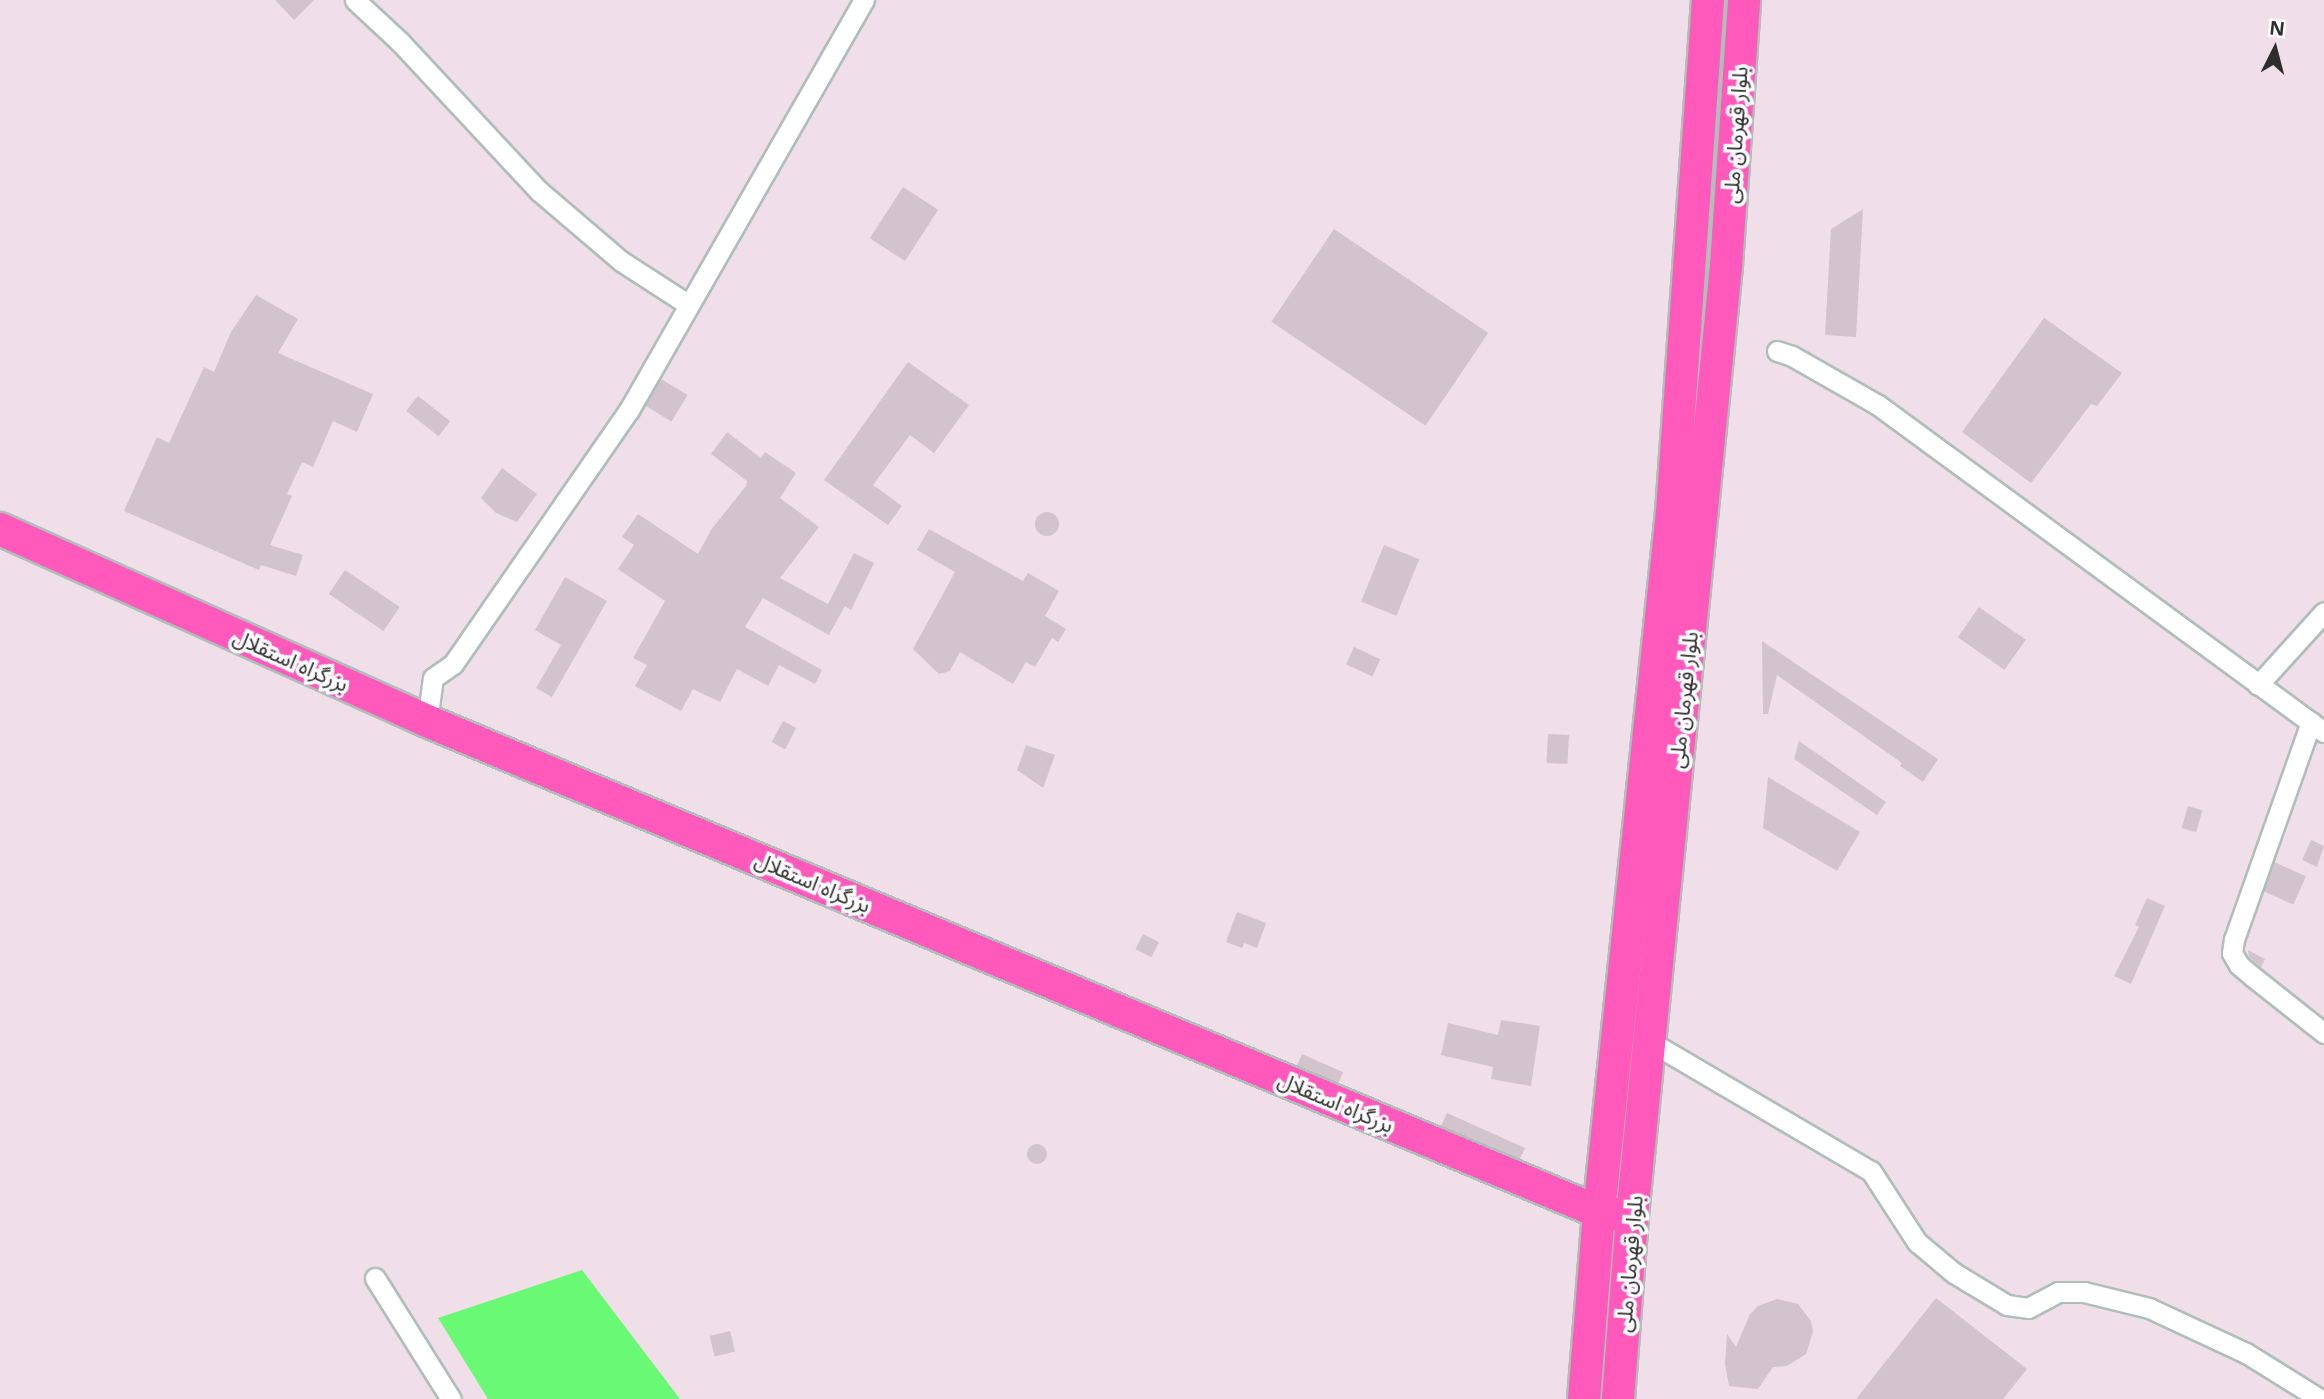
<!DOCTYPE html>
<html>
<head>
<meta charset="utf-8">
<style>
	body { margin:0 }
	#map { position:relative; width:2324px; height:1399px; overflow:hidden; background:#f0dfe9; font-family:"Open Sans","Noto Sans Arabic",sans-serif }
	div>[style] { position:absolute }
	.water>* { inset:0; background:#6af974 }
	.building>* { inset:0; background:#d2c3cc; transform-origin:0 0 }
	.round { border-radius:50% }
	.roads { filter:drop-shadow(2px 0 #afbeb9) drop-shadow(-2px 0 #afbeb9) drop-shadow(0 2px #afbeb9) drop-shadow(0 -2px #afbeb9) }
	.minor>* { height:19px; margin:-9.5px; padding:0 9.5px; transform-origin:9.5px; border-radius:9.5px; background:#fff }
	.trunk>* { height:32px; margin:-16px; padding:0 16px; transform-origin:16px; border-radius:16px; background:#fe59bb }
	span { translate:-50% -50%; white-space:nowrap; text-align:center; line-height:1.15; -webkit-text-stroke:7px #fff; paint-order:stroke }
	.street-label { font-size:21px; color:#2d2d2d }
	.north { position:absolute; left:2240px; top:14px; width:70px; height:70px; -webkit-text-stroke:5px #fff; paint-order:stroke; rotate:6deg; font-size:19px; font-weight:700; line-height:28px; text-align:center; color:#2d2d2d }
	.north::after { content:''; display:block; margin:auto; width:24px; height:32px; background:#2d2d2d; clip-path:polygon(50% 0,100% 100%,50% 72%,0 100%) }
</style>
</head>
<body>
<div id="map">
	<div class="water">
		<div style="clip-path:polygon(582px 1270px,680px 1399px,488px 1399px,438px 1318px)"></div>
	</div>
	<div class="building">
		<div style="clip-path:polygon(275px 0,314px 0,294px 20px)"></div>
		<div style="left:903px;top:187px;width:42px;height:61px;rotate:33deg"></div>
		<div style="clip-path:polygon(1863px 209px,1856px 337px,1825px 335px,1831px 229px)"></div>
		<div style="left:1334px;top:229px;width:186px;height:112px;rotate:34deg"></div>
		<div style="clip-path:polygon(256px 295px,298px 319px,278px 353px,373px 394px,357px 432px,333px 421px,313px 467px,302px 462px,287px 494px,292px 496px,270px 545px,303px 555px,296px 576px,261px 565px,259px 570px,124px 511px,157px 437px,169px 443px,204px 367px,214px 372px,231px 332px)"></div>
		<div style="clip-path:polygon(2044px 318px,2122px 373px,2097px 406px,2091px 404px,2031px 483px,1962px 432px)"></div>
		<div style="clip-path:polygon(908px 362px,969px 405px,934px 453px,910px 435px,873px 485px,902px 506px,888px 525px,824px 480px)"></div>
		<div style="left:661px;top:379px;width:31px;height:31px;rotate:31deg"></div>
		<div style="left:418px;top:396px;width:41px;height:19px;rotate:38deg"></div>
		<div style="clip-path:polygon(727px 432px,761px 458px,765px 452px,796px 473px,780px 498px,819px 527px,780px 578px,828px 604px,854px 553px,874px 563px,851px 610px,845px 606px,829px 635px,763px 598px,745px 627px,822px 670px,815px 684px,779px 665px,768px 686px,737px 669px,720px 702px,693px 689px,681px 711px,635px 686px,647px 665px,633px 658px,665px 601px,618px 569px,634px 545px,622px 537px,638px 514px,698px 554px,711px 530px,746px 486px,747px 481px,711px 454px)"></div>
		<div style="clip-path:polygon(502px 468px,537px 494px,517px 522px,496px 513px,481px 498px)"></div>
		<div class="round" style="left:1035px;top:512px;width:24px;height:24px"></div>
		<div style="clip-path:polygon(929px 529px,1023px 581px,1028px 573px,1059px 591px,1045px 616px,1066px 629px,1058px 642px,1052px 638px,1035px 667px,1026px 662px,1013px 684px,960px 652px,950px 671px,939px 674px,913px 649px,955px 572px,917px 550px)"></div>
		<div style="left:1384px;top:545px;width:38px;height:61px;rotate:22deg"></div>
		<div style="left:345px;top:570px;width:66px;height:29px;rotate:34deg"></div>
		<div style="clip-path:polygon(565px 577px,607px 601px,552px 697px,536px 688px,561px 645px,535px 630px)"></div>
		<div style="left:1979px;top:607px;width:57px;height:37px;rotate:35deg"></div>
		<div style="clip-path:polygon(1762px 641px,1938px 759px,1923px 782px,1900px 766px,1902px 763px,1777px 675px,1768px 714px,1763px 714px)"></div>
		<div style="left:1354px;top:647px;width:29px;height:19px;rotate:25deg"></div>
		<div style="left:783px;top:721px;width:15px;height:24px;rotate:28deg"></div>
		<div style="left:1548px;top:734px;width:21px;height:29px;rotate:3deg"></div>
		<div style="clip-path:polygon(1799px 741px,1886px 802px,1877px 815px,1794px 759px)"></div>
		<div style="clip-path:polygon(1026px 745px,1055px 755px,1043px 788px,1017px 770px)"></div>
		<div style="clip-path:polygon(1768px 777px,1860px 832px,1837px 871px,1763px 828px)"></div>
		<div style="left:2188px;top:806px;width:15px;height:23px;rotate:16deg"></div>
		<div style="clip-path:polygon(2311px 840px,2324px 846px,2317px 867px,2302px 860px)"></div>
		<div style="left:2274px;top:862px;width:35px;height:31px;rotate:24deg"></div>
		<div style="clip-path:polygon(2147px 898px,2165px 906px,2131px 984px,2114px 976px,2139px 927px,2135px 925px)"></div>
		<div style="clip-path:polygon(1237px 912px,1266px 923px,1257px 948px,1244px 943px,1242px 948px,1226px 942px)"></div>
		<div style="left:1143px;top:934px;width:18px;height:17px;rotate:27deg"></div>
		<div style="clip-path:polygon(2248px 950px,2265px 959px,2261px 967px,2249px 957px)"></div>
		<div style="clip-path:polygon(1501px 1020px,1540px 1026px,1531px 1086px,1491px 1079px,1493px 1067px,1441px 1055px,1448px 1023px,1498px 1035px)"></div>
		<div style="left:1302px;top:1054px;width:45px;height:13px;rotate:24deg"></div>
		<div style="clip-path:polygon(1447px 1113px,1525px 1148px,1520px 1159px,1441px 1126px)"></div>
		<div class="round" style="left:1027px;top:1144px;width:20px;height:20px"></div>
		<div style="clip-path:polygon(1936px 1298px,2027px 1369px,2003px 1399px,1856px 1399px)"></div>
		<div style="clip-path:polygon(1777px 1299px,1798px 1304px,1811px 1321px,1813px 1332px,1806px 1354px,1787px 1366px,1773px 1367px,1758px 1389px,1729px 1386px,1725px 1364px,1727px 1334px,1736px 1347px,1750px 1314px,1758px 1306px)"></div>
		<div style="left:730px;top:1331px;width:21px;height:21px;rotate:76deg"></div>
	</div>
	<div class="roads">
		<div class="minor">
			<div style="left:355px;top:0;width:62px;rotate:43deg"></div>
			<div style="left:400px;top:42px;width:204px;rotate:47deg"></div>
			<div style="left:539px;top:191px;width:108px;rotate:40.5deg"></div>
			<div style="left:621px;top:261px;width:81px;rotate:32.9deg"></div>
			<div style="left:1777px;top:351px;width:16px;rotate:18deg"></div>
			<div style="left:1792px;top:356px;width:99px;rotate:29.7deg"></div>
			<div style="left:1878px;top:405px;width:553px;rotate:36.25deg"></div>
			<div style="left:2258px;top:685px;width:98px;rotate:-47.9deg"></div>
			<div style="left:427px;top:721px;width:43px;rotate:-82.1deg"></div>
			<div style="left:433px;top:678px;width:24px;rotate:-35deg"></div>
			<div style="left:453px;top:664px;width:309px;rotate:-55.3deg"></div>
			<div style="left:629px;top:410px;width:473px;rotate:-60.2deg"></div>
			<div style="left:2311px;top:722px;width:230px;rotate:109.5deg"></div>
			<div style="left:2234px;top:939px;width:14px;rotate:98deg"></div>
			<div style="left:2232px;top:953px;width:14px;rotate:60deg"></div>
			<div style="left:2239px;top:965px;width:17px;rotate:40deg"></div>
			<div style="left:2252px;top:976px;width:92px;rotate:38.4deg"></div>
			<div style="left:1649px;top:1041px;width:257px;rotate:30.4deg"></div>
			<div style="left:1871px;top:1171px;width:85px;rotate:57.1deg"></div>
			<div style="left:1917px;top:1242px;width:48px;rotate:40deg"></div>
			<div style="left:1954px;top:1273px;width:62px;rotate:31.1deg"></div>
			<div style="left:2007px;top:1305px;width:21px;rotate:8deg"></div>
			<div style="left:2028px;top:1308px;width:34px;rotate:-28deg"></div>
			<div style="left:2058px;top:1292px;width:26px"></div>
			<div style="left:2084px;top:1292px;width:67px;rotate:13.8deg"></div>
			<div style="left:2149px;top:1308px;width:107px;rotate:24.9deg"></div>
			<div style="left:2246px;top:1353px;width:87px;rotate:31.9deg"></div>
			<div style="left:375px;top:1278px;width:143px;rotate:57.9deg"></div>
		</div>
		<div class="trunk">
			<div style="left:0;top:529px;width:468px;rotate:24.2deg"></div>
			<div style="left:427px;top:721px;width:1271px;rotate:22.73deg"></div>
			<div style="left:1599px;top:1212px;width:33px;rotate:7deg"></div>
			<div style="left:1584px;top:1399px;width:188px;rotate:-85.4deg"></div>
			<div style="left:1599px;top:1212px;width:704px;rotate:-84.05deg"></div>
			<div style="left:1672px;top:512px;width:513px;rotate:-85.98deg"></div>
			<div style="left:1618px;top:1399px;width:184px;rotate:-85.6deg"></div>
			<div style="left:1632px;top:1216px;width:955px;rotate:-84.35deg"></div>
			<div style="left:1726px;top:266px;width:267px;rotate:-86.1deg"></div>
		</div>
	</div>
	<div class="street-label">
		<span style="left:1735px;top:135px;rotate:-86deg">بلوار قهرمان ملی</span>
		<span style="left:291px;top:660px;rotate:24deg">بزرگراه استقلال</span>
		<span style="left:1683px;top:700px;rotate:-84deg">بلوار قهرمان ملی</span>
		<span style="left:813px;top:882px;rotate:23deg">بزرگراه استقلال</span>
		<span style="left:1336px;top:1102px;rotate:23deg">بزرگراه استقلال</span>
		<span style="left:1629px;top:1264px;rotate:-85deg">بلوار قهرمان ملی</span>
	</div>
	<div class="north">N</div>
</div>
</body>
</html>
